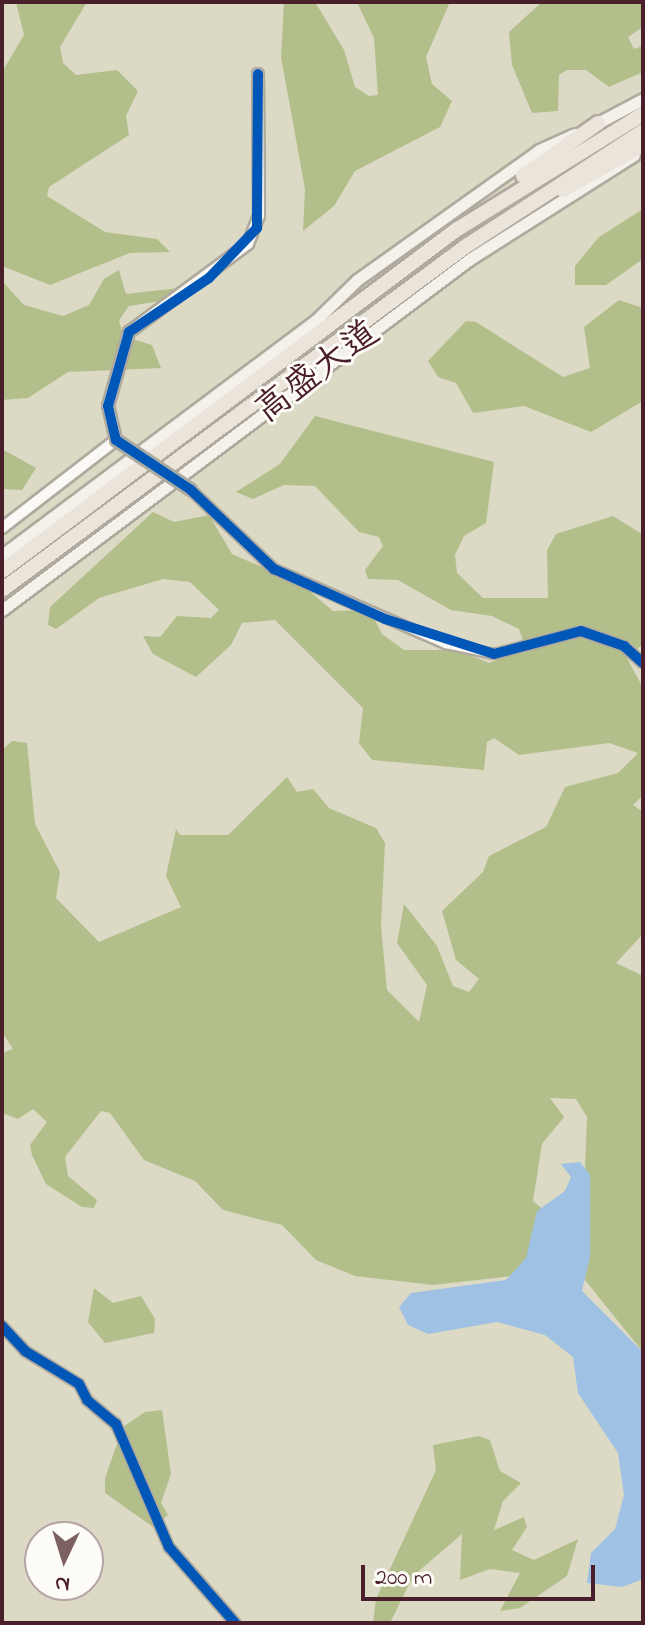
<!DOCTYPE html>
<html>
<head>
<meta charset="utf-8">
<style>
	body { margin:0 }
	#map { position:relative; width:645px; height:1625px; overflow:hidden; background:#dcd9c5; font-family:"Indie Flower","LXGW WenKai TC",sans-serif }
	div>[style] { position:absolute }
	.forest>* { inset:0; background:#b3bf8a }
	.water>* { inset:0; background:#9fc1e4 }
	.roads { filter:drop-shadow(2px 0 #b0aa9e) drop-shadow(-2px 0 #b0aa9e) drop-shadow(0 2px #b0aa9e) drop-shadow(0 -2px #b0aa9e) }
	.minor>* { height:8px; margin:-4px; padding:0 4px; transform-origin:4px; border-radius:4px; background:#faf9f6 }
	.tertiary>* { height:10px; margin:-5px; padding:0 5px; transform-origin:5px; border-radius:5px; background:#faf9f6 }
	.secondary>* { height:11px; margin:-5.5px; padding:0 5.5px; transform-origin:5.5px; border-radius:5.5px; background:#f4f1eb }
	.trunk>* { height:14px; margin:-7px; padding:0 7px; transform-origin:7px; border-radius:7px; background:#ebe4db }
	.bridges { filter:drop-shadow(2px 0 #b0aa9e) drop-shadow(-2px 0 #b0aa9e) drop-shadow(0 2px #b0aa9e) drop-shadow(0 -2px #b0aa9e) }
	.tertiary-bridge>* { height:10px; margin:-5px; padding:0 5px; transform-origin:5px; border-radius:5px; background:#faf9f6 }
	.cycleway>* { height:10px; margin:-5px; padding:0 5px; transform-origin:5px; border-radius:5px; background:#0057b8 }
	span { translate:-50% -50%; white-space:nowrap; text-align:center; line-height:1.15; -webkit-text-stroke:6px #fdfcf7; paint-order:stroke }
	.street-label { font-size:36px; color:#4a1f2b }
	.frame { position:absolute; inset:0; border:4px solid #4a1f2b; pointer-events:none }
	.north { position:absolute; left:24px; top:1521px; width:80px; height:80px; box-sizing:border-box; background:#fdfcf7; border:2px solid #b5a4a5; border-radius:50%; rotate:184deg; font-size:22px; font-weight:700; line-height:32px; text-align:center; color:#4a1f2b }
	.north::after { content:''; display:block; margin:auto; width:28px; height:36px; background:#7d6061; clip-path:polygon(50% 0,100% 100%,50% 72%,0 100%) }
	.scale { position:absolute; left:361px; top:1565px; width:234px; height:36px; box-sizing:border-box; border:4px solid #4a1f2b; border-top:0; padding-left:10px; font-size:24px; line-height:28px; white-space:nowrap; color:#4a1f2b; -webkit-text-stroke:6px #fdfcf7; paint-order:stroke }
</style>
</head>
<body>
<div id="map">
	<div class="forest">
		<div style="clip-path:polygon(16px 2px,87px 2px,60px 47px,63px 63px,76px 75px,117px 70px,138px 91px,126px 116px,129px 135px,49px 187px,47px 196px,105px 232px,157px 239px,170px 252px,130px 253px,50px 285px,2px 266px,2px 72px,24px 35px)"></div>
		<div style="clip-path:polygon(284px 2px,315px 2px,344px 50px,355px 87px,369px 96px,378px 95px,374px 38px,357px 2px,450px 2px,426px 57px,432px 84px,452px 101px,440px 127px,355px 171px,334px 206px,303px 231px,305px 189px,281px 57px)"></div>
		<div style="clip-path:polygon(542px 2px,643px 2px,643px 27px,628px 37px,634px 49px,643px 46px,643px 72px,609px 87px,586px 70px,567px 70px,559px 75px,558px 111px,532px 113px,512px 65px,509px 32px)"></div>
		<div style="clip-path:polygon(643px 209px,643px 259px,606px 285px,575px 285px,575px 266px,599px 237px)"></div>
		<div style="clip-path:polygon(119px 270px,126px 294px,179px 288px,179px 298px,129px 306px,119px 320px,123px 336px,152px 345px,161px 368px,68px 372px,28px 398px,2px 400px,2px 281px,24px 305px,63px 316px,89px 305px,104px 279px)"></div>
		<div style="clip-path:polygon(619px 300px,643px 308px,643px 401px,591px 432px,524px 406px,473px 413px,456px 383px,438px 377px,428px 361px,466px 321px,476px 322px,563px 377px,590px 368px,584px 327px)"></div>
		<div style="clip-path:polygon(315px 416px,494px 462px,486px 523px,464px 536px,455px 555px,457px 573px,483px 598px,548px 598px,547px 550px,556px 534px,613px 516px,642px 534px,643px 644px,627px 658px,643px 688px,643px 795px,633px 805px,643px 812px,643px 934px,616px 963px,643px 976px,643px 1352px,581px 1275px,587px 1117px,576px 1099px,550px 1098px,564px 1117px,542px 1144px,533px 1201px,561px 1224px,512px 1276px,433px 1285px,355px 1276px,316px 1260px,282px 1225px,223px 1210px,195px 1181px,144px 1160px,110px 1113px,101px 1111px,65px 1157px,68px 1176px,97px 1200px,94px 1208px,82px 1207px,46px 1184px,32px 1155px,30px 1145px,47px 1122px,33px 1109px,18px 1119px,2px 1113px,2px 1053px,13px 1049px,2px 1032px,2px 750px,12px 741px,27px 743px,35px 824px,60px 872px,56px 898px,99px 942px,181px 907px,166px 876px,176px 829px,180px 835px,228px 835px,287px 777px,297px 792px,313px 789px,329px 808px,376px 828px,385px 843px,381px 926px,387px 990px,419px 1022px,427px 985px,397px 943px,404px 904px,437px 946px,453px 986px,469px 992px,479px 979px,456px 960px,442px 911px,483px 872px,489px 856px,546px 827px,565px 787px,618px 773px,638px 753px,609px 743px,519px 755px,494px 738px,487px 742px,484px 770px,372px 760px,359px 743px,363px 708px,275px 620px,242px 623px,231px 645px,196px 677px,153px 654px,143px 636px,160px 637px,177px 616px,211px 618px,219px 610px,190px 582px,163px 579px,99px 598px,56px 629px,48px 625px,50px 607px,153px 512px,174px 522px,209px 515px,232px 554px,301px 584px,333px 611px,370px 610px,382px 634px,404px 650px,458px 650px,489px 663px,525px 647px,519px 629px,492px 616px,451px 610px,398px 580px,368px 579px,365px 570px,383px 546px,379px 537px,359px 532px,315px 486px,284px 485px,253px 499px,236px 492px,280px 464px)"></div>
		<div style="clip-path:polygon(2px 449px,36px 468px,22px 490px,2px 489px)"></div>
		<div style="clip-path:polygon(94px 1288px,113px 1303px,141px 1296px,155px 1319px,154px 1333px,105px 1343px,88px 1322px)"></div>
		<div style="clip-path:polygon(162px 1410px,171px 1474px,161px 1503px,168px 1515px,153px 1527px,105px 1493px,105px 1478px,123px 1427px,145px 1412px)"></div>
		<div style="clip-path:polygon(479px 1436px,490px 1440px,500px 1471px,521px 1483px,503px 1501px,494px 1530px,524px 1517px,527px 1527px,512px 1550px,534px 1560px,578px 1539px,567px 1576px,520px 1608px,500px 1611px,520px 1573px,490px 1569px,460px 1580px,462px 1534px,413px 1576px,390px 1623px,373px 1623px,376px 1599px,436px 1470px,433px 1445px)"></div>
	</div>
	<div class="water">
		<div style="clip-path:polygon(580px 1162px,590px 1175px,590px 1257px,582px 1291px,643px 1352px,643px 1579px,622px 1587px,587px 1583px,591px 1553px,615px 1529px,624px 1495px,618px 1453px,578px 1393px,573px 1357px,545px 1335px,497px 1322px,428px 1334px,408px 1325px,399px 1307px,411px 1293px,506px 1280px,526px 1258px,537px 1211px,565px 1191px,571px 1177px,561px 1164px)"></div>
	</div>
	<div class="roads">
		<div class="minor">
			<div style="left:191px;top:490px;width:115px;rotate:43.6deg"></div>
			<div style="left:274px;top:569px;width:188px;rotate:23.6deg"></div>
			<div style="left:446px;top:644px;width:49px;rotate:11.8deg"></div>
			<div style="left:494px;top:654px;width:90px;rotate:-14.8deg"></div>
			<div style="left:581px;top:631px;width:46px;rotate:19.2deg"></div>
			<div style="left:624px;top:646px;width:25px;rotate:42deg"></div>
			<div style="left:2px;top:1326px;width:34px;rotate:47deg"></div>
			<div style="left:25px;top:1351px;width:63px;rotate:31.4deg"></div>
			<div style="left:79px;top:1384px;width:18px;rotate:63deg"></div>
			<div style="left:87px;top:1400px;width:38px;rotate:40deg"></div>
			<div style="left:116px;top:1424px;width:134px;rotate:66.7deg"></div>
			<div style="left:169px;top:1547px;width:101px;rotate:49deg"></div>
		</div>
		<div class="tertiary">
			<div style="left:2px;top:528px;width:144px;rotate:-37.7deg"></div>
			<div style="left:116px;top:440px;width:35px;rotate:-103deg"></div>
			<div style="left:108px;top:406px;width:77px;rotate:-74.2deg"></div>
			<div style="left:129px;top:332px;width:148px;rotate:-36.5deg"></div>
			<div style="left:248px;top:244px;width:30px;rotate:-69deg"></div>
			<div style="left:259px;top:216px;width:142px;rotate:-90.4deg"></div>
		</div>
		<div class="secondary">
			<div style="left:590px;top:127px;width:60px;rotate:-27.8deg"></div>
			<div style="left:2px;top:555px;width:391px;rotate:-36.8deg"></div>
			<div style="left:315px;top:321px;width:59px;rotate:-44.3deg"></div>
			<div style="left:357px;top:280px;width:224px;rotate:-35.5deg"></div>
			<div style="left:539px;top:150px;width:39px;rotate:-24deg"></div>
			<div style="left:2px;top:610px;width:585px;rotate:-36.87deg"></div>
			<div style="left:470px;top:259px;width:194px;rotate:-32.4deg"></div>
		</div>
		<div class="trunk">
			<div style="left:523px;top:176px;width:92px;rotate:-35.2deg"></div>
			<div style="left:563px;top:190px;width:92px;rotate:-29.4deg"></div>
			<div style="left:2px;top:571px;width:568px;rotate:-36.91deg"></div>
			<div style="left:456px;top:230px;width:220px;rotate:-31.8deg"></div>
			<div style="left:2px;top:590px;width:578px;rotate:-36.55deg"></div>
			<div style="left:466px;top:246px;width:211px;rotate:-33deg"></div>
		</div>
	</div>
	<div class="bridges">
		<div class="tertiary-bridge">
			<div style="left:116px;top:440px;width:90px;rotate:33.7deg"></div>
		</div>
	</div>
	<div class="cycleway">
		<div style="left:258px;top:74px;width:154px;rotate:90.4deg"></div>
		<div style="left:257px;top:228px;width:69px;rotate:133.8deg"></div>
		<div style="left:209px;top:278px;width:97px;rotate:146deg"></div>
		<div style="left:129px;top:332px;width:77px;rotate:105.8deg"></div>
		<div style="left:108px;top:406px;width:35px;rotate:77deg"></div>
		<div style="left:116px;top:440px;width:90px;rotate:33.7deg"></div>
		<div style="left:191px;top:490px;width:115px;rotate:43.6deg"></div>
		<div style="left:274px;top:569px;width:122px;rotate:24.2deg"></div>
		<div style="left:385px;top:619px;width:114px;rotate:17.8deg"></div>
		<div style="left:494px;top:654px;width:90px;rotate:-14.8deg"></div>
		<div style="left:581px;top:631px;width:46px;rotate:19.2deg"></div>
		<div style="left:624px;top:646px;width:25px;rotate:42deg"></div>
		<div style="left:2px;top:1326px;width:34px;rotate:47deg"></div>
		<div style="left:25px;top:1351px;width:63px;rotate:31.4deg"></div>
		<div style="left:79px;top:1384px;width:18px;rotate:63deg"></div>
		<div style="left:87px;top:1400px;width:38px;rotate:40deg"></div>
		<div style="left:116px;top:1424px;width:134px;rotate:66.7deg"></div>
		<div style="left:169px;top:1547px;width:101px;rotate:49deg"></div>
	</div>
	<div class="street-label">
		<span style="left:318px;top:373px;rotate:-37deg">高盛大道</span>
	</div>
	<div class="frame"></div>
	<div class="north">N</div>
	<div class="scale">200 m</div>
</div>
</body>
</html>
